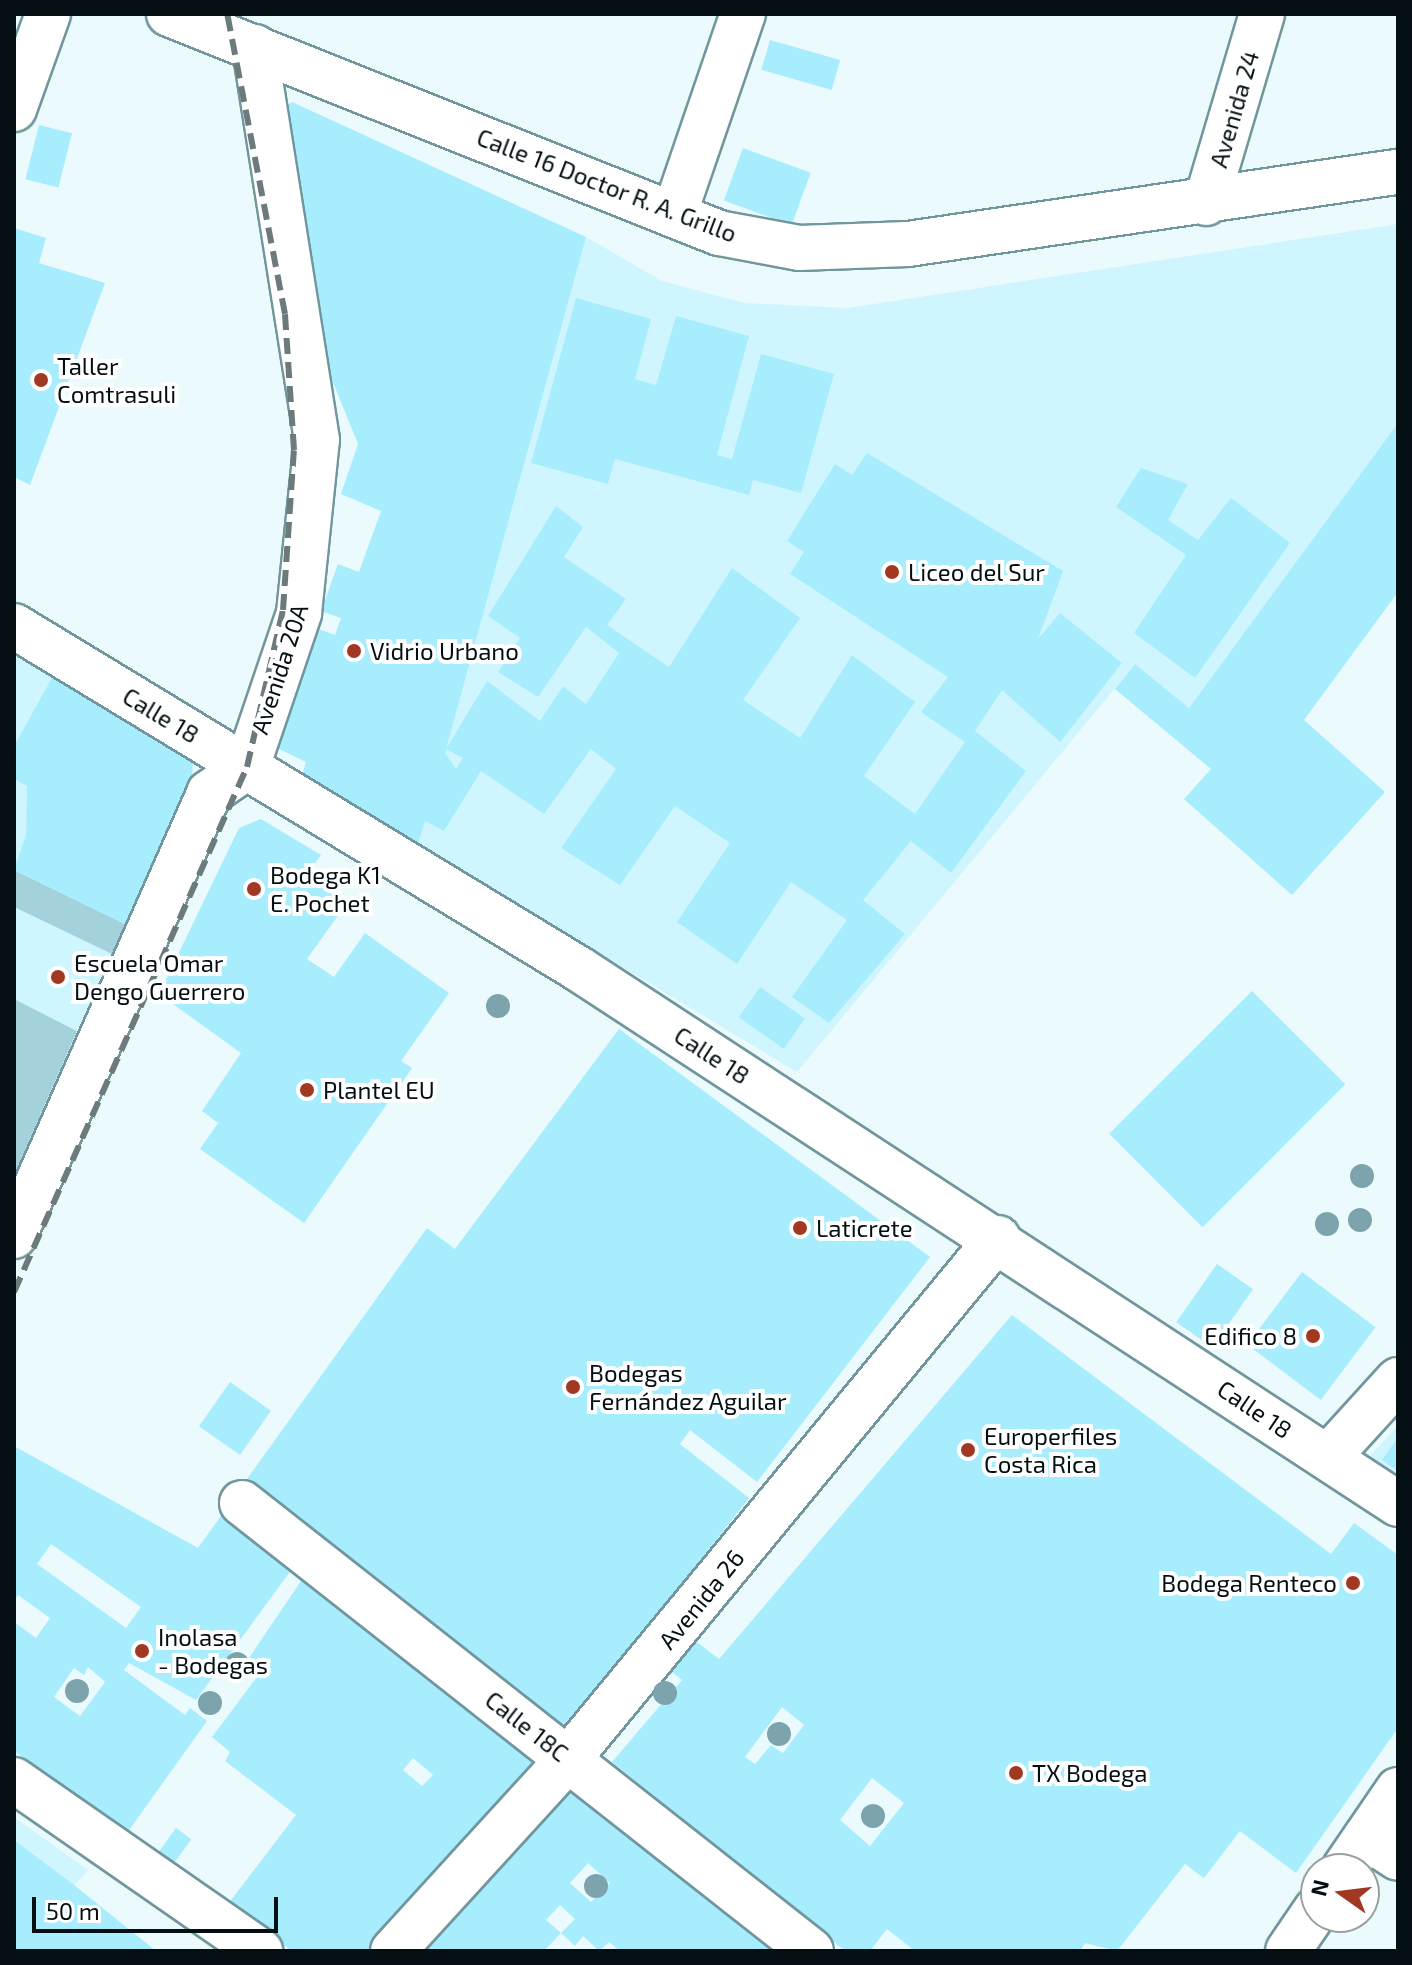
<!DOCTYPE html>
<html>
<head>
<meta charset="utf-8">
<style>
	body { margin:0 }
	#map { position:relative; width:1412px; height:1965px; overflow:hidden; background:#eafafd; font-family:"Exo 2",sans-serif }
	div>[style] { position:absolute }
	.built>* { inset:0; background:#cff6ff }
	.green>* { inset:0; background:#a3d2dd }
	.building>* { inset:0; background:#a8edfd; transform-origin:0 0 }
	.roads { filter:drop-shadow(2px 0 #71969e) drop-shadow(-2px 0 #71969e) drop-shadow(0 2px #71969e) drop-shadow(0 -2px #71969e) }
	.minor>* { height:44px; margin:-22px; padding:0 22px; transform-origin:22px; border-radius:22px; background:#fff }
	.rail>* { height:6px; margin-top:-3px; transform-origin:0; background:repeating-linear-gradient(90deg,#6c7a7d 0 16px,transparent 0 24px) }
	.trees>* { width:24px; height:24px; margin:-12px; border-radius:50%; background:#7da4ac }
	.dots>* { width:22px; height:22px; translate:-50% -50%; box-sizing:border-box; border:4px solid #fff; border-radius:50% }
	span { translate:-50% -50%; white-space:nowrap; text-align:center; line-height:1.15; -webkit-text-stroke:8px #fff; paint-order:stroke }
	.street-label { font-size:24px; color:#030f12 }
	.poi-label { font-size:24px; color:#030f12 }
	.left { translate:0 -50%; text-align:left }
	.right { translate:-100% -50%; text-align:right }
	.frame { position:absolute; inset:0; border:16px solid #030f12; pointer-events:none }
	.north { position:absolute; left:1300px; top:1853px; width:80px; height:80px; box-sizing:border-box; background:#fff; border:2px solid #9a9fa0; border-radius:50%; rotate:284deg; font-size:22px; font-weight:700; line-height:32px; text-align:center; color:#030f12 }
	.north::after { content:''; display:block; margin:auto; width:28px; height:36px; background:#a13822; clip-path:polygon(50% 0,100% 100%,50% 72%,0 100%) }
	.scale { position:absolute; left:32px; top:1897px; width:246px; height:36px; box-sizing:border-box; border:4px solid #030f12; border-top:0; padding-left:10px; font-size:24px; line-height:28px; white-space:nowrap; color:#030f12; -webkit-text-stroke:6px #fff; paint-order:stroke }
</style>
</head>
<body>
<div id="map">
	<div class="built">
		<div style="clip-path:polygon(1398px 224px,1398px 423px,1189px 708px,1135px 664px,797px 1072px,418px 844px,586px 237px,662px 281px,745px 303px,848px 308px)"></div>
		<div style="clip-path:polygon(14px 655px,53px 676px,14px 746px)"></div>
		<div style="clip-path:polygon(14px 779px,27px 786px,26px 835px,14px 872px)"></div>
		<div style="clip-path:polygon(14px 907px,112px 954px,77px 1031px,14px 999px)"></div>
		<div style="clip-path:polygon(1398px 1425px,1398px 1484px,1365px 1462px)"></div>
		<div style="clip-path:polygon(14px 1817px,88px 1870px,16px 1951px,14px 1951px)"></div>
	</div>
	<div class="green">
		<div style="clip-path:polygon(14px 870px,125px 924px,112px 954px,14px 907px)"></div>
		<div style="clip-path:polygon(14px 999px,77px 1031px,14px 1175px)"></div>
	</div>
	<div class="building">
		<div style="left:770px;top:40px;width:73px;height:31px;rotate:16deg"></div>
		<div style="clip-path:polygon(292px 102px,586px 237px,445px 753px,456px 769px,463px 758px,446px 749px,487px 681px,540px 721px,563px 686px,586px 704px,619px 653px,586px 627px,538px 697px,498px 672px,520px 638px,488px 616px,556px 506px,583px 527px,564px 557px,626px 599px,607px 625px,669px 667px,732px 568px,800px 618px,743px 700px,800px 738px,852px 655px,915px 702px,864px 776px,915px 814px,965px 742px,921px 712px,948px 677px,790px 574px,804px 552px,787px 541px,835px 464px,852px 475px,867px 453px,1063px 571px,1038px 639px,1060px 613px,1122px 663px,1060px 742px,1002px 690px,975px 731px,1026px 771px,951px 873px,911px 841px,863px 900px,905px 934px,829px 1023px,792px 997px,847px 920px,791px 882px,737px 964px,677px 922px,730px 843px,675px 806px,620px 885px,561px 848px,616px 769px,591px 749px,544px 814px,481px 771px,444px 831px,425px 821px,418px 844px,302px 775px,306px 762px,279px 749px,274px 738px,313px 627px,335px 635px,341px 618px,321px 611px,338px 564px,359px 572px,381px 511px,341px 494px,358px 444px,315px 338px,273px 116px)"></div>
		<div style="left:39px;top:125px;width:34px;height:56px;rotate:14deg"></div>
		<div style="left:743px;top:148px;width:72px;height:56px;rotate:20deg"></div>
		<div style="clip-path:polygon(14px 228px,46px 238px,39px 263px,105px 283px,30px 485px,14px 477px)"></div>
		<div style="clip-path:polygon(576px 298px,651px 319px,635px 379px,656px 385px,676px 316px,749px 336px,717px 455px,732px 459px,761px 354px,834px 374px,801px 493px,753px 480px,749px 495px,615px 459px,608px 484px,531px 463px)"></div>
		<div style="clip-path:polygon(1398px 423px,1398px 592px,1304px 720px,1385px 792px,1292px 895px,1184px 799px,1211px 769px,1115px 689px,1135px 664px,1189px 708px)"></div>
		<div style="clip-path:polygon(1141px 468px,1188px 484px,1168px 520px,1198px 540px,1231px 498px,1290px 543px,1195px 678px,1134px 633px,1186px 555px,1116px 507px)"></div>
		<div style="clip-path:polygon(53px 676px,193px 761px,192px 782px,125px 924px,14px 870px,26px 835px,27px 786px,14px 779px,14px 746px)"></div>
		<div style="clip-path:polygon(261px 819px,321px 855px,307px 874px,347px 903px,307px 959px,334px 977px,365px 933px,449px 993px,401px 1061px,412px 1068px,304px 1223px,200px 1149px,218px 1123px,202px 1111px,241px 1053px,159px 994px,239px 828px)"></div>
		<div style="left:760px;top:987px;width:55px;height:37px;rotate:35deg"></div>
		<div style="left:1252px;top:991px;width:132px;height:202px;rotate:45deg"></div>
		<div style="clip-path:polygon(619px 1029px,930px 1257px,757px 1482px,690px 1430px,680px 1444px,749px 1498px,562px 1736px,242px 1486px,427px 1228px,455px 1249px)"></div>
		<div style="left:1217px;top:1264px;width:44px;height:71px;rotate:35deg"></div>
		<div style="left:1302px;top:1272px;width:92px;height:91px;rotate:37deg"></div>
		<div style="clip-path:polygon(evenodd,1012px 1315px,1331px 1554px,1354px 1523px,1398px 1555px,1398px 1728px,1296px 1873px,1240px 1831px,1204px 1878px,1185px 1864px,1117px 1951px,1085px 1943px,1080px 1951px,915px 1951px,887px 1929px,870px 1951px,845px 1951px,612px 1762px,682px 1680px,667px 1668px,692px 1638px,719px 1659px,1012px 1315px,782px 1707px,804px 1725px,783px 1753px,771px 1745px,755px 1764px,745px 1757px,782px 1707px,1012px 1315px,872px 1778px,904px 1803px,870px 1846px,840px 1820px,872px 1778px)"></div>
		<div style="left:230px;top:1382px;width:50px;height:54px;rotate:35deg"></div>
		<div style="clip-path:polygon(1398px 1437px,1398px 1471px,1382px 1460px)"></div>
		<div style="clip-path:polygon(evenodd,14px 1446px,198px 1548px,223px 1513px,292px 1569px,196px 1700px,129px 1663px,124px 1670px,185px 1715px,190px 1708px,207px 1721px,127px 1833px,14px 1751px,14px 1622px,36px 1638px,50px 1618px,18px 1595px,14px 1601px,14px 1446px,51px 1544px,141px 1607px,126px 1628px,37px 1564px,51px 1544px,14px 1446px,88px 1667px,105px 1682px,80px 1716px,54px 1697px,74px 1668px,84px 1675px,88px 1667px)"></div>
		<div style="clip-path:polygon(evenodd,305px 1575px,531px 1750px,533px 1765px,371px 1951px,292px 1951px,228px 1904px,296px 1815px,225px 1761px,230px 1752px,212px 1737px,263px 1669px,249px 1658px,305px 1575px,413px 1758px,433px 1775px,422px 1786px,403px 1770px,413px 1758px)"></div>
		<div style="clip-path:polygon(evenodd,565px 1784px,776px 1951px,620px 1951px,609px 1942px,599px 1951px,583px 1936px,575px 1946px,561px 1933px,544px 1951px,415px 1951px,565px 1784px,588px 1863px,610px 1883px,591px 1902px,570px 1883px,588px 1863px,565px 1784px,560px 1905px,575px 1919px,561px 1933px,546px 1920px,560px 1905px)"></div>
		<div style="left:176px;top:1828px;width:19px;height:29px;rotate:36deg"></div>
		<div style="clip-path:polygon(14px 1840px,74px 1885px,156px 1951px,14px 1951px)"></div>
	</div>
	<div class="roads">
		<div class="minor">
			<div style="left:169px;top:14px;width:592px;rotate:21.71deg"></div>
			<div style="left:719px;top:233px;width:81px;rotate:10.6deg"></div>
			<div style="left:799px;top:248px;width:109px;rotate:-2.1deg"></div>
			<div style="left:908px;top:244px;width:495px;rotate:-8.4deg"></div>
			<div style="left:14px;top:109px;width:101px;rotate:-70.3deg"></div>
			<div style="left:1206px;top:203px;width:197px;rotate:-73.5deg"></div>
			<div style="left:674px;top:215px;width:213px;rotate:-71.1deg"></div>
			<div style="left:14px;top:626px;width:661px;rotate:31.26deg"></div>
			<div style="left:579px;top:969px;width:978px;rotate:33.15deg"></div>
			<div style="left:14px;top:1236px;width:484px;rotate:-66.2deg"></div>
			<div style="left:209px;top:793px;width:46px;rotate:-34.4deg"></div>
			<div style="left:247px;top:767px;width:163px;rotate:-71.3deg"></div>
			<div style="left:299px;top:613px;width:174px;rotate:-84.1deg"></div>
			<div style="left:317px;top:440px;width:398px;rotate:-99deg"></div>
			<div style="left:1328px;top:1457px;width:104px;rotate:-47.7deg"></div>
			<div style="left:242px;top:1503px;width:724px;rotate:38.21deg"></div>
			<div style="left:14px;top:1780px;width:300px;rotate:34.8deg"></div>
			<div style="left:1366px;top:1837px;width:38px;rotate:33deg"></div>
			<div style="left:1344px;top:1869px;width:96px;rotate:-55.6deg"></div>
			<div style="left:393px;top:1951px;width:261px;rotate:-47.6deg"></div>
			<div style="left:569px;top:1758px;width:674px;rotate:-50.48deg"></div>
			<div style="left:1288px;top:1951px;width:50px;rotate:-55.7deg"></div>
		</div>
	</div>
	<div class="rail">
		<div style="left:14px;top:1292px;width:574px;rotate:-66.07deg"></div>
		<div style="left:247px;top:767px;width:161px;rotate:-77.1deg"></div>
		<div style="left:283px;top:610px;width:160px;rotate:-86.1deg"></div>
		<div style="left:294px;top:450px;width:136px;rotate:-93.8deg"></div>
		<div style="left:285px;top:314px;width:306px;rotate:-100.9deg"></div>
	</div>
	<div class="trees">
		<div style="left:498px;top:1006px"></div>
		<div style="left:1362px;top:1176px"></div>
		<div style="left:1360px;top:1220px"></div>
		<div style="left:1327px;top:1224px"></div>
		<div style="left:237px;top:1664px"></div>
		<div style="left:77px;top:1691px"></div>
		<div style="left:665px;top:1693px"></div>
		<div style="left:210px;top:1703px"></div>
		<div style="left:779px;top:1734px"></div>
		<div style="left:873px;top:1816px"></div>
		<div style="left:596px;top:1886px"></div>
	</div>
	<div class="dots">
		<div style="left:41px;top:380px;background:#a13822"></div>
		<div style="left:892px;top:572px;background:#a13822"></div>
		<div style="left:354px;top:651px;background:#a13822"></div>
		<div style="left:254px;top:889px;background:#a13822"></div>
		<div style="left:58px;top:977px;background:#a13822"></div>
		<div style="left:307px;top:1090px;background:#a13822"></div>
		<div style="left:800px;top:1228px;background:#a13822"></div>
		<div style="left:1313px;top:1336px;background:#a13822"></div>
		<div style="left:573px;top:1387px;background:#a13822"></div>
		<div style="left:968px;top:1450px;background:#a13822"></div>
		<div style="left:1353px;top:1583px;background:#a13822"></div>
		<div style="left:142px;top:1651px;background:#a13822"></div>
		<div style="left:1016px;top:1773px;background:#a13822"></div>
	</div>
	<div class="street-label">
		<span style="left:1234px;top:109px;rotate:-74deg">Avenida 24</span>
		<span style="left:607px;top:185px;rotate:21deg">Calle 16 Doctor R. A. Grillo</span>
		<span style="left:279px;top:669px;rotate:-72deg">Avenida 20A</span>
		<span style="left:161px;top:715px;rotate:31deg">Calle 18</span>
		<span style="left:712px;top:1055px;rotate:33deg">Calle 18</span>
		<span style="left:1255px;top:1409px;rotate:34deg">Calle 18</span>
		<span style="left:701px;top:1599px;rotate:-51deg">Avenida 26</span>
		<span style="left:527px;top:1726px;rotate:38deg">Calle 18C</span>
	</div>
	<div class="poi-label">
		<span class="left" style="left:57px;top:380px">Taller<br>Comtrasuli</span>
		<span class="left" style="left:908px;top:572px">Liceo del Sur</span>
		<span class="left" style="left:370px;top:651px">Vidrio Urbano</span>
		<span class="left" style="left:270px;top:889px">Bodega K1<br>E. Pochet</span>
		<span class="left" style="left:74px;top:977px">Escuela Omar<br>Dengo Guerrero</span>
		<span class="left" style="left:323px;top:1090px">Plantel EU</span>
		<span class="left" style="left:816px;top:1228px">Laticrete</span>
		<span class="right" style="left:1297px;top:1336px">Edifico 8</span>
		<span class="left" style="left:589px;top:1387px">Bodegas<br>Fernández Aguilar</span>
		<span class="left" style="left:984px;top:1450px">Europerfiles<br>Costa Rica</span>
		<span class="right" style="left:1337px;top:1583px">Bodega Renteco</span>
		<span class="left" style="left:158px;top:1651px">Inolasa<br>- Bodegas</span>
		<span class="left" style="left:1032px;top:1773px">TX Bodega</span>
	</div>
	<div class="frame"></div>
	<div class="north">N</div>
	<div class="scale">50 m</div>
</div>
</body>
</html>
